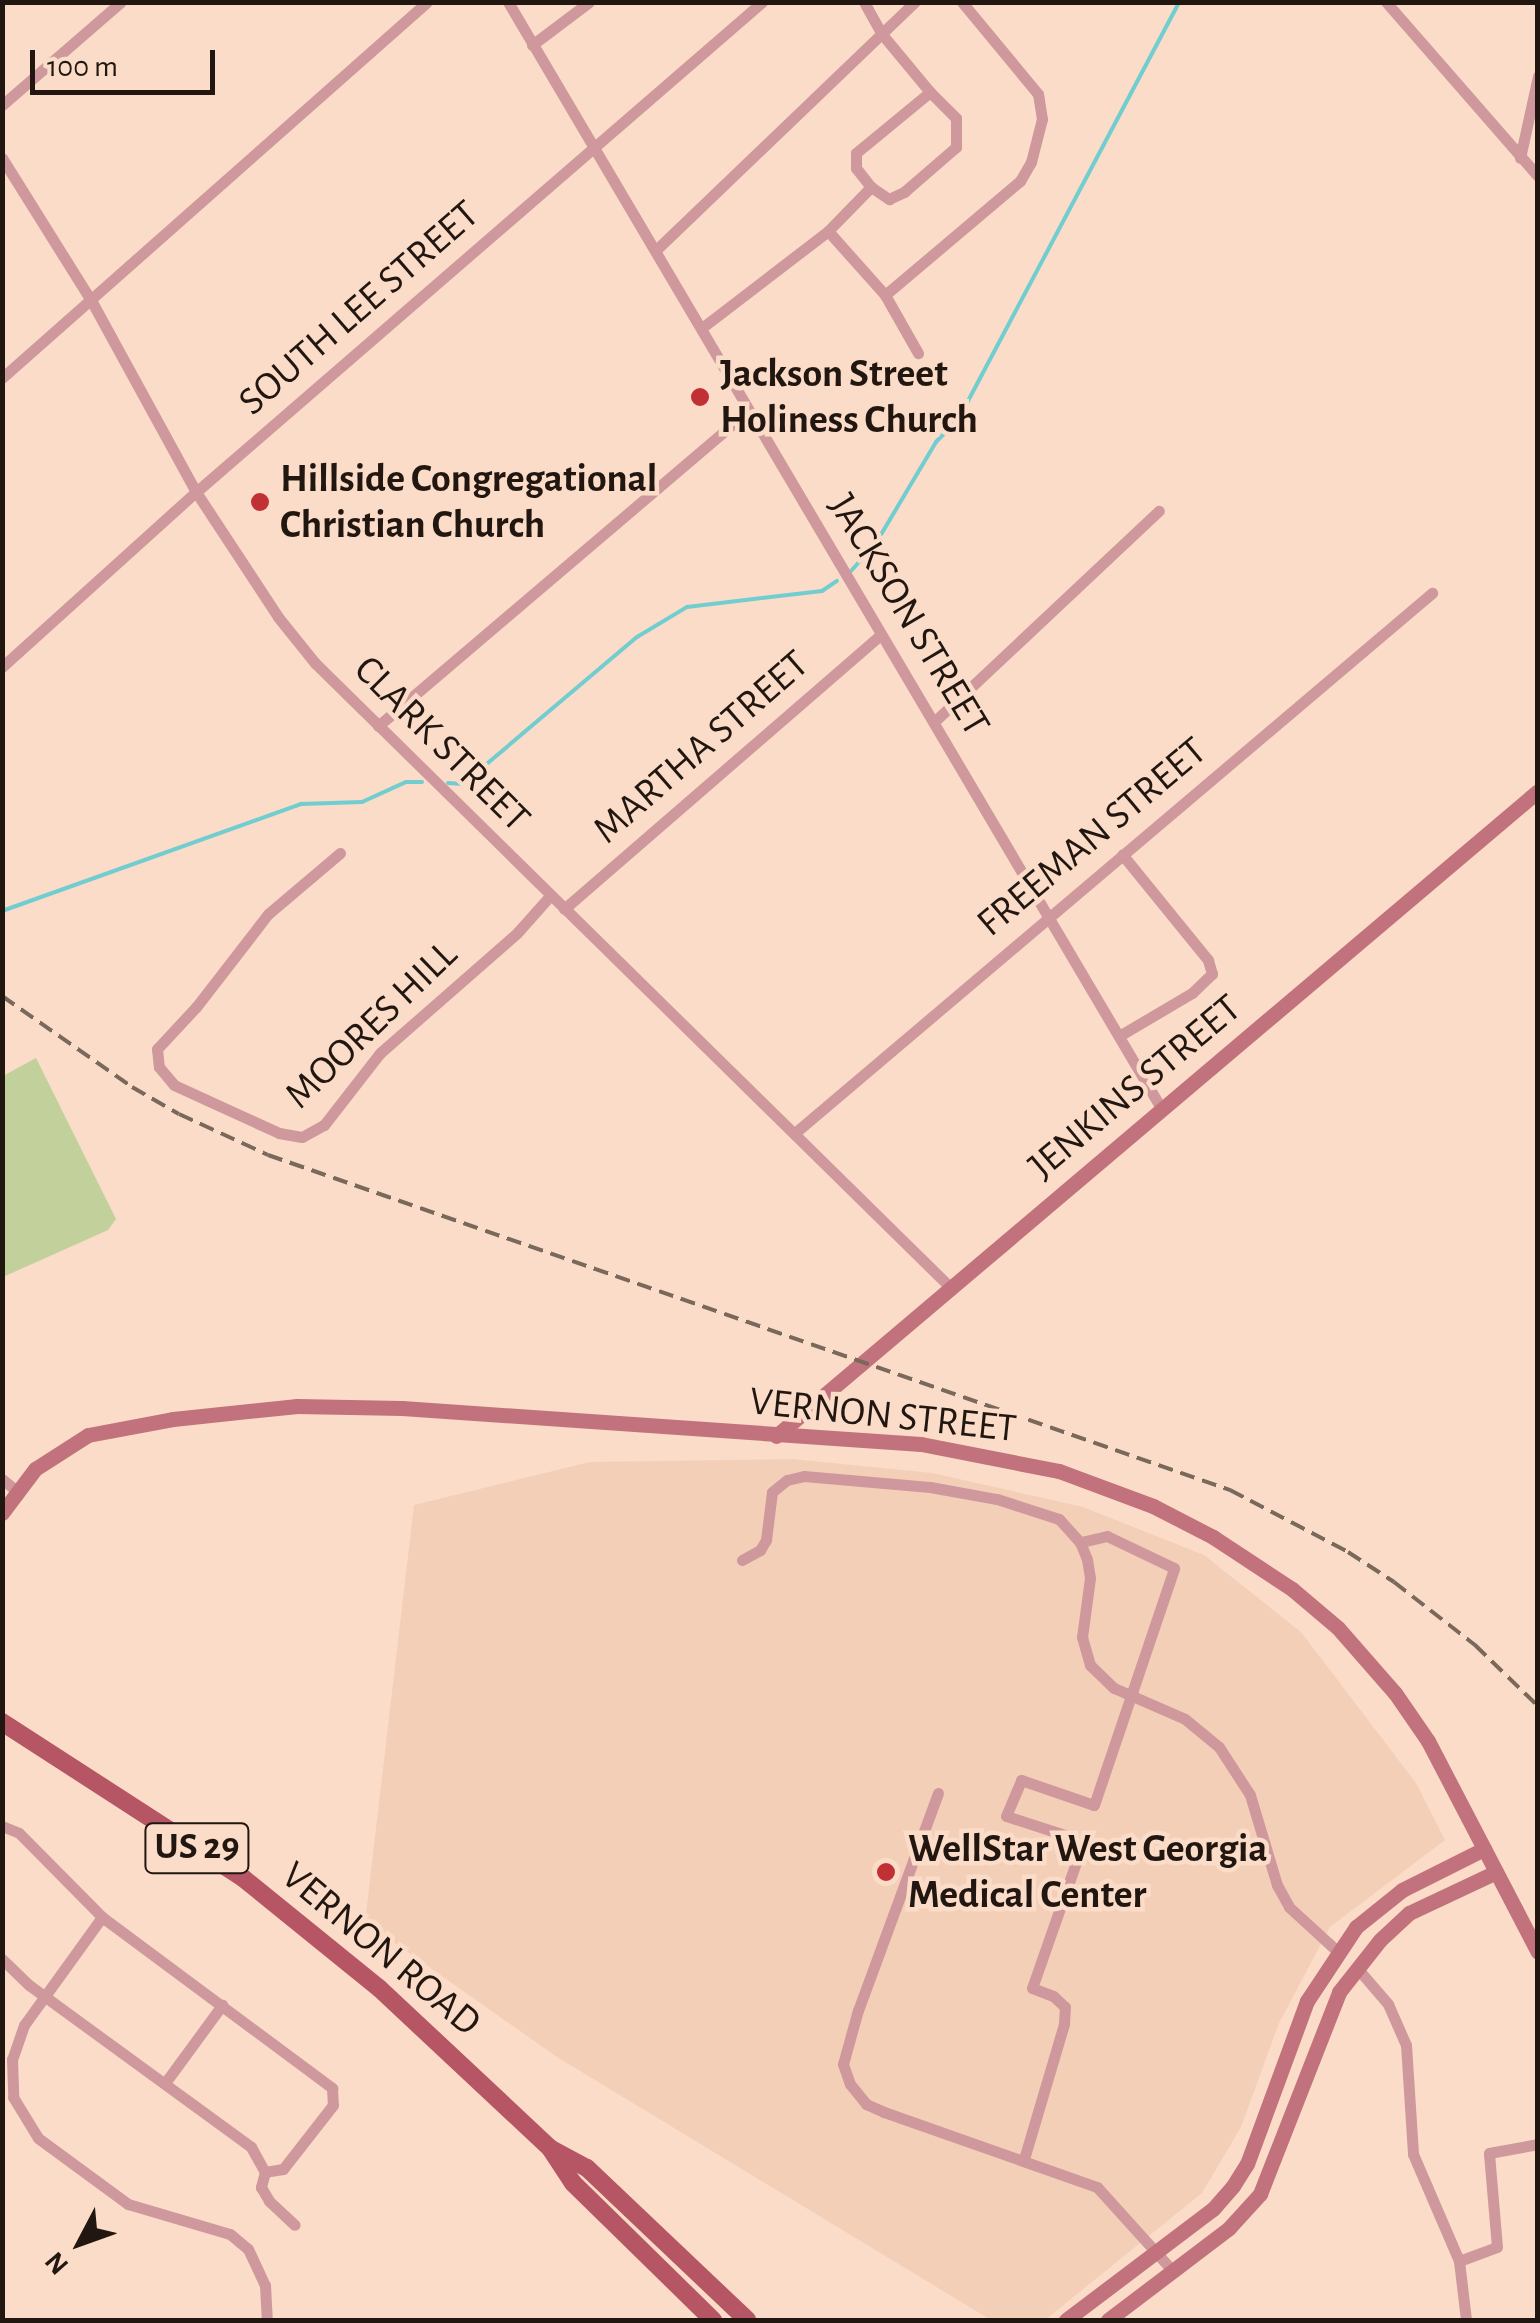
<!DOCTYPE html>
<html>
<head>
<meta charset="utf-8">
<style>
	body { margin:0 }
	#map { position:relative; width:1540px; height:2323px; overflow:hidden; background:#fadcc8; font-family:"Alegreya Sans",sans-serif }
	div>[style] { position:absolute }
	.built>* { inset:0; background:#f4cfb8 }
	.green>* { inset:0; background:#c2d09c }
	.stream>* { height:4px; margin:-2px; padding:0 2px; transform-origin:2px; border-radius:2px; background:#71cdcf }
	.street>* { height:11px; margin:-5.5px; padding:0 5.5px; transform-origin:5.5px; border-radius:5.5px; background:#cf989d }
	.secondary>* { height:15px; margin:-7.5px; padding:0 7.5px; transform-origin:7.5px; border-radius:7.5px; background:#c2727c }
	.primary>* { height:18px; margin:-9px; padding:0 9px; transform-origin:9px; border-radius:9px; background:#b65564 }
	.rail>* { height:4px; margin-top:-2px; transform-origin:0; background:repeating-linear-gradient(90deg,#7a685b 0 15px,transparent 0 23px) }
	.dots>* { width:28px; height:28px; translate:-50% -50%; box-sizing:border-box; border:5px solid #fadcc8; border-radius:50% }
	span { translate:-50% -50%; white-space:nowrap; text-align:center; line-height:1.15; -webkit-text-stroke:9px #fadcc8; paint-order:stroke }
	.shield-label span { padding:2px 8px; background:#fadcc8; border:2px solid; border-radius:8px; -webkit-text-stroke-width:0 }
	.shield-label { font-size:38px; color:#221710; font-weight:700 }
	.street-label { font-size:40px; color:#221710 }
	.poi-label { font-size:40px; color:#221710; font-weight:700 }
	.left { translate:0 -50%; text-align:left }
	.frame { position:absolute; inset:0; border:5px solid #221710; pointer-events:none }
	.north { position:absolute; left:30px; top:2193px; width:100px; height:100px; -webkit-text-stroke:8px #fadcc8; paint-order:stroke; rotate:229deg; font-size:28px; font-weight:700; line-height:40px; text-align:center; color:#221710 }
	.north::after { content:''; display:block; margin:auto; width:35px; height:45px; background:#221710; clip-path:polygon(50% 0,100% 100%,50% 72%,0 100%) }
	.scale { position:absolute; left:30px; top:50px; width:185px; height:45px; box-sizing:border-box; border:5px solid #221710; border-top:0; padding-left:12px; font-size:30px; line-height:35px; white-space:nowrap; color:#221710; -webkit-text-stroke:8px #fadcc8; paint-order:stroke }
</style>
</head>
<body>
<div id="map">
	<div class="built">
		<div style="clip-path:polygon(792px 1459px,932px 1473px,1083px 1507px,1204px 1555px,1301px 1632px,1416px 1783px,1445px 1840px,1330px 1927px,1279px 2023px,1241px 2127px,1202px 2193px,1045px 2320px,991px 2320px,557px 2057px,365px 1922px,414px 1505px,590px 1462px)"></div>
	</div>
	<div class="green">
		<div style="clip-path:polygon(36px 1058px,116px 1219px,108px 1230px,3px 1277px,3px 1076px)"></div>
	</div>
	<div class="stream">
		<div style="left:851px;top:571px;width:38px;rotate:-48deg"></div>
		<div style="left:876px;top:543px;width:117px;rotate:-59.3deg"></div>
		<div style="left:936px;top:442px;width:33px;rotate:-46deg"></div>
		<div style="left:959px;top:418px;width:471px;rotate:-62.1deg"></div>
		<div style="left:448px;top:783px;width:15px;rotate:4deg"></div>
		<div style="left:463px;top:784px;width:228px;rotate:-40.2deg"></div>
		<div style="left:637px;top:637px;width:58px;rotate:-31deg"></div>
		<div style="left:687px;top:607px;width:136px;rotate:-6.8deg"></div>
		<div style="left:822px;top:591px;width:18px;rotate:-34deg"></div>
		<div style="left:2px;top:911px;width:318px;rotate:-19.7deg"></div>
		<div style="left:301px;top:804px;width:61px;rotate:-1.9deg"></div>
		<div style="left:362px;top:802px;width:48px;rotate:-24.4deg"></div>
		<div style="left:406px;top:782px;width:16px"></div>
	</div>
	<div class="street">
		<div style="left:508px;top:2px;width:1284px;rotate:59.44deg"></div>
		<div style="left:864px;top:2px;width:35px;rotate:61deg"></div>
		<div style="left:881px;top:33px;width:77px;rotate:50.3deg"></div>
		<div style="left:1386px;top:2px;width:231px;rotate:48.9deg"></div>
		<div style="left:532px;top:45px;width:71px;rotate:-37deg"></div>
		<div style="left:2px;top:105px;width:157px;rotate:-40.9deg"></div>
		<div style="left:2px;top:158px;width:170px;rotate:58deg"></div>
		<div style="left:92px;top:302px;width:217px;rotate:61.3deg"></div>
		<div style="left:196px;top:492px;width:149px;rotate:56.7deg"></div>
		<div style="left:278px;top:617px;width:59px;rotate:51.2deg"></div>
		<div style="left:315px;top:663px;width:889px;rotate:44.5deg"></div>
		<div style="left:1520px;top:158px;width:84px;rotate:-77.6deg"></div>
		<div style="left:828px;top:231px;width:86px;rotate:48.3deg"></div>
		<div style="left:885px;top:295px;width:67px;rotate:60.4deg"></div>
		<div style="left:656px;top:250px;width:359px;rotate:-43.8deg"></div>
		<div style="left:885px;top:295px;width:177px;rotate:-40.2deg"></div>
		<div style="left:1020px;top:181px;width:22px;rotate:-60deg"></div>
		<div style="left:1031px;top:162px;width:44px;rotate:-75.7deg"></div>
		<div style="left:1042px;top:119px;width:25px;rotate:-99deg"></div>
		<div style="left:1038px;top:94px;width:119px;rotate:-129.6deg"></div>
		<div style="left:703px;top:327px;width:158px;rotate:-37.5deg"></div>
		<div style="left:828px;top:231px;width:62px;rotate:-45.7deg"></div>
		<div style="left:871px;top:187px;width:22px;rotate:34deg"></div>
		<div style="left:889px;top:199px;width:17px;rotate:-25deg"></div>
		<div style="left:904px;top:192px;width:69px;rotate:-40.9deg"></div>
		<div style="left:956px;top:147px;width:29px;rotate:-90deg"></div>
		<div style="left:956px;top:118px;width:37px;rotate:-135deg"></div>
		<div style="left:930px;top:92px;width:96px;rotate:140.5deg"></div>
		<div style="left:856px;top:153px;width:15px;rotate:90deg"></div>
		<div style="left:856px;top:168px;width:24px;rotate:52deg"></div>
		<div style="left:2px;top:378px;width:567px;rotate:-41.5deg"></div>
		<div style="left:2px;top:667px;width:261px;rotate:-42.1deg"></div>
		<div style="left:196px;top:492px;width:749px;rotate:-40.88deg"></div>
		<div style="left:935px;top:721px;width:307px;rotate:-43.2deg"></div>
		<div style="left:378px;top:726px;width:487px;rotate:-40.4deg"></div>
		<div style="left:340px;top:853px;width:94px;rotate:139.7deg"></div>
		<div style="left:268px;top:914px;width:118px;rotate:127.7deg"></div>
		<div style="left:196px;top:1007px;width:57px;rotate:132.9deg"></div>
		<div style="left:157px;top:1049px;width:18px;rotate:84deg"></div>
		<div style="left:159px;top:1067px;width:23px;rotate:50deg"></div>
		<div style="left:174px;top:1085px;width:115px;rotate:24.6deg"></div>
		<div style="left:279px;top:1133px;width:23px;rotate:10deg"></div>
		<div style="left:302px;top:1137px;width:25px;rotate:-29deg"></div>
		<div style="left:324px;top:1125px;width:91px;rotate:-52.1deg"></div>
		<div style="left:380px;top:1053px;width:182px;rotate:-41.2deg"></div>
		<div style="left:517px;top:933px;width:48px;rotate:-48.4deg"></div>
		<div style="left:564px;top:909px;width:418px;rotate:-40.9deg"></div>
		<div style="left:1119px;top:1036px;width:85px;rotate:-30.5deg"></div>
		<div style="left:1192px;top:993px;width:28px;rotate:-44deg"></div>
		<div style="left:1212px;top:974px;width:15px;rotate:-106deg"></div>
		<div style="left:1208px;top:960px;width:136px;rotate:-129.1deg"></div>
		<div style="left:796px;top:1132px;width:834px;rotate:-40.28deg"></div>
		<div style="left:2px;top:1479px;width:19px;rotate:39deg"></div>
		<div style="left:742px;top:1560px;width:21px;rotate:-29deg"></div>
		<div style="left:760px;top:1550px;width:12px;rotate:-59deg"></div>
		<div style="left:766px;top:1540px;width:48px;rotate:-82.9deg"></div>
		<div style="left:772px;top:1492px;width:19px;rotate:-39deg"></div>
		<div style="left:787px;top:1480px;width:17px;rotate:-13deg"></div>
		<div style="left:804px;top:1476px;width:126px;rotate:5deg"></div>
		<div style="left:930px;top:1487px;width:68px;rotate:10.2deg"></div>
		<div style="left:997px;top:1499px;width:65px;rotate:17.9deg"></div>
		<div style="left:1059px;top:1519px;width:31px;rotate:48deg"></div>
		<div style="left:1080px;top:1542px;width:18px;rotate:68deg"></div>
		<div style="left:1087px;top:1559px;width:19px;rotate:81deg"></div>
		<div style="left:1090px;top:1578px;width:60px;rotate:97.7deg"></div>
		<div style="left:1082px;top:1637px;width:29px;rotate:74deg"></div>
		<div style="left:1090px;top:1665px;width:33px;rotate:44deg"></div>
		<div style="left:1114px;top:1688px;width:77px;rotate:23.6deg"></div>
		<div style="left:1185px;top:1719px;width:44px;rotate:39.5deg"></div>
		<div style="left:1219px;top:1747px;width:57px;rotate:57.1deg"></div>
		<div style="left:1250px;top:1795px;width:94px;rotate:73.3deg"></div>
		<div style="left:1277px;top:1885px;width:25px;rotate:61deg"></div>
		<div style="left:1289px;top:1907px;width:65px;rotate:42.5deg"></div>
		<div style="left:938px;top:1793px;width:231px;rotate:110.2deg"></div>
		<div style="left:858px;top:2010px;width:56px;rotate:105.5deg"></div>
		<div style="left:843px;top:2064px;width:21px;rotate:71deg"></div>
		<div style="left:850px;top:2084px;width:26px;rotate:51deg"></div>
		<div style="left:866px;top:2104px;width:20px;rotate:24deg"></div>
		<div style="left:884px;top:2112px;width:226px;rotate:19.4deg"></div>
		<div style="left:1097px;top:2187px;width:113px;rotate:47.9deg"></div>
		<div style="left:2px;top:1826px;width:18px;rotate:22deg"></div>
		<div style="left:19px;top:1833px;width:118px;rotate:45.3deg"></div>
		<div style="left:102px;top:1917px;width:287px;rotate:36.6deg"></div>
		<div style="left:332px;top:2088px;width:17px;rotate:87deg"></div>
		<div style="left:333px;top:2105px;width:81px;rotate:128deg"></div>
		<div style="left:283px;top:2169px;width:18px;rotate:171deg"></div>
		<div style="left:102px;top:1917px;width:133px;rotate:125.8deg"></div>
		<div style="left:24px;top:2025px;width:36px;rotate:109deg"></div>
		<div style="left:12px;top:2059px;width:38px;rotate:88deg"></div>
		<div style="left:13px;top:2097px;width:48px;rotate:58.6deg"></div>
		<div style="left:38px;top:2138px;width:112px;rotate:36.3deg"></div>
		<div style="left:128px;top:2204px;width:106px;rotate:16.4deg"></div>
		<div style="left:230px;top:2234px;width:23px;rotate:40deg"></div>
		<div style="left:248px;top:2249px;width:40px;rotate:65deg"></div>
		<div style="left:265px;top:2285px;width:35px;rotate:87deg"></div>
		<div style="left:2px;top:1959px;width:37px;rotate:44deg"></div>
		<div style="left:29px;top:1985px;width:275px;rotate:36.1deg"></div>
		<div style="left:251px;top:2147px;width:29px;rotate:61deg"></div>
		<div style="left:265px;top:2172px;width:16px;rotate:105deg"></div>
		<div style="left:261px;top:2187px;width:16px;rotate:60deg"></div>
		<div style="left:269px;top:2201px;width:35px;rotate:43deg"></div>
		<div style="left:1358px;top:1969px;width:46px;rotate:49.4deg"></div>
		<div style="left:1388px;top:2004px;width:45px;rotate:66.3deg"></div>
		<div style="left:1406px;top:2045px;width:109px;rotate:86.3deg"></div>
		<div style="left:1413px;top:2154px;width:116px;rotate:66.7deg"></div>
		<div style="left:1459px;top:2261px;width:59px;rotate:83.2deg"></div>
		<div style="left:165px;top:2083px;width:97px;rotate:-53.8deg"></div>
		<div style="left:1024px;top:2159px;width:141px;rotate:-73.5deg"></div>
		<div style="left:1064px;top:2024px;width:17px;rotate:-87deg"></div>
		<div style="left:1065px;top:2007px;width:16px;rotate:-137deg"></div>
		<div style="left:1053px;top:1996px;width:22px;rotate:-159deg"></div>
		<div style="left:1032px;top:1988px;width:139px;rotate:-70.7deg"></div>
		<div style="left:1078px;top:1857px;width:21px;rotate:-109deg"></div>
		<div style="left:1071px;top:1837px;width:68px;rotate:-162.1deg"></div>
		<div style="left:1006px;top:1816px;width:39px;rotate:-67deg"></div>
		<div style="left:1021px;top:1780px;width:77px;rotate:18.9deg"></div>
		<div style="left:1094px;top:1805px;width:250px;rotate:-71.3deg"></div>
		<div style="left:1174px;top:1568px;width:74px;rotate:-154.5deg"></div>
		<div style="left:1107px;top:1536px;width:28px;rotate:167deg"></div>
		<div style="left:1459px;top:2261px;width:40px;rotate:-20.2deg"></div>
		<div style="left:1497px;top:2247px;width:94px;rotate:-94.9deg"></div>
		<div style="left:1489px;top:2153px;width:50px;rotate:-10.4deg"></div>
	</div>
	<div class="secondary">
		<div style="left:776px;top:1436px;width:998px;rotate:-40.25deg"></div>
		<div style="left:2px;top:1513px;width:55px;rotate:-53.1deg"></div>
		<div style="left:35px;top:1469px;width:63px;rotate:-32.7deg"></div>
		<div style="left:88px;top:1435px;width:86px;rotate:-10.7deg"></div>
		<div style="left:173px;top:1419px;width:125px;rotate:-6deg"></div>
		<div style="left:297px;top:1406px;width:105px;rotate:1.1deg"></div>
		<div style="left:402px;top:1408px;width:520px;rotate:3.97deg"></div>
		<div style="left:921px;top:1444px;width:141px;rotate:11.1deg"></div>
		<div style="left:1059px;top:1471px;width:100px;rotate:20.4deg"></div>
		<div style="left:1153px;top:1506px;width:68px;rotate:27.3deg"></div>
		<div style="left:1213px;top:1537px;width:95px;rotate:33.4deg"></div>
		<div style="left:1292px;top:1589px;width:60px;rotate:40.3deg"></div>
		<div style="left:1338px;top:1628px;width:86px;rotate:48.8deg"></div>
		<div style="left:1395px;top:1693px;width:58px;rotate:55.5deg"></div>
		<div style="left:1428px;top:1741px;width:238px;rotate:62.5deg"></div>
		<div style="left:1066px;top:2320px;width:184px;rotate:-37.1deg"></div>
		<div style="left:1213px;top:2209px;width:30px;rotate:-49deg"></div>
		<div style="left:1233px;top:2186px;width:26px;rotate:-58deg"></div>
		<div style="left:1247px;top:2164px;width:174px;rotate:-69.8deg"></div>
		<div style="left:1307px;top:2001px;width:89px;rotate:-56.5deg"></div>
		<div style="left:1356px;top:1927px;width:59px;rotate:-38.8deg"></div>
		<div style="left:1402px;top:1890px;width:92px;rotate:-26.6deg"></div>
		<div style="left:1108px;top:2320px;width:152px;rotate:-37.2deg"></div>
		<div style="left:1229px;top:2228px;width:46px;rotate:-47.6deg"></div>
		<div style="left:1260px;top:2194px;width:217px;rotate:-68.6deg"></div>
		<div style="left:1339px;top:1992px;width:66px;rotate:-51.7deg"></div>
		<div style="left:1380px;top:1940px;width:40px;rotate:-43deg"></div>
		<div style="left:1409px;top:1913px;width:96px;rotate:-25.2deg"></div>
	</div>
	<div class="primary">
		<div style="left:2px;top:1722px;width:287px;rotate:32.9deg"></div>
		<div style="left:243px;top:1878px;width:176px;rotate:39deg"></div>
		<div style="left:380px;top:1989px;width:233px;rotate:43.1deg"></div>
		<div style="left:550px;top:2148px;width:42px;rotate:56.7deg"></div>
		<div style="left:573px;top:2183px;width:196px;rotate:44.4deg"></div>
		<div style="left:553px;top:2150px;width:38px;rotate:28deg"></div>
		<div style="left:587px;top:2168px;width:221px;rotate:43.5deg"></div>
	</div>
	<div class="rail">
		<div style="left:2px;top:996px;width:159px;rotate:35deg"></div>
		<div style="left:132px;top:1087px;width:54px;rotate:29.9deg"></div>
		<div style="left:179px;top:1114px;width:98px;rotate:24.7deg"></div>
		<div style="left:268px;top:1155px;width:1019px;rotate:19.2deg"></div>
		<div style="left:1230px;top:1490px;width:133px;rotate:27.7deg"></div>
		<div style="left:1348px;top:1552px;width:55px;rotate:33.1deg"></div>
		<div style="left:1394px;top:1582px;width:103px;rotate:37.9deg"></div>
		<div style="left:1475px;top:1645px;width:88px;rotate:44.1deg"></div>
	</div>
	<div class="dots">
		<div style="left:700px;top:397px;background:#c03034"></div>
		<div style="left:260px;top:502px;background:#c03034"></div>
		<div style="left:886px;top:1872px;background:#c03034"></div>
	</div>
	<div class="shield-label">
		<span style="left:197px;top:1848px">US 29</span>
	</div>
	<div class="street-label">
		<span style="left:359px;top:308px;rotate:-41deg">SOUTH LEE STREET</span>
		<span style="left:909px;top:615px;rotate:59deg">JACKSON STREET</span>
		<span style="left:442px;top:744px;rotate:45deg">CLARK STREET</span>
		<span style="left:701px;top:747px;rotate:-41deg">MARTHA STREET</span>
		<span style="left:1092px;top:837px;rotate:-40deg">FREEMAN STREET</span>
		<span style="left:371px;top:1025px;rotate:-44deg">MOORES HILL</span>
		<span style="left:1135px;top:1087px;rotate:-40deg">JENKINS STREET</span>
		<span style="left:883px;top:1415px;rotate:6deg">VERNON STREET</span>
		<span style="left:381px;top:1949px;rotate:40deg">VERNON ROAD</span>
	</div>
	<div class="poi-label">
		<span class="left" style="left:720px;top:397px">Jackson Street<br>Holiness Church</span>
		<span class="left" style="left:280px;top:502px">Hillside Congregational<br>Christian Church</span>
		<span class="left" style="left:908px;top:1872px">WellStar West Georgia<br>Medical Center</span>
	</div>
	<div class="frame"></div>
	<div class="north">N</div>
	<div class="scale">100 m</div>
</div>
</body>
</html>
